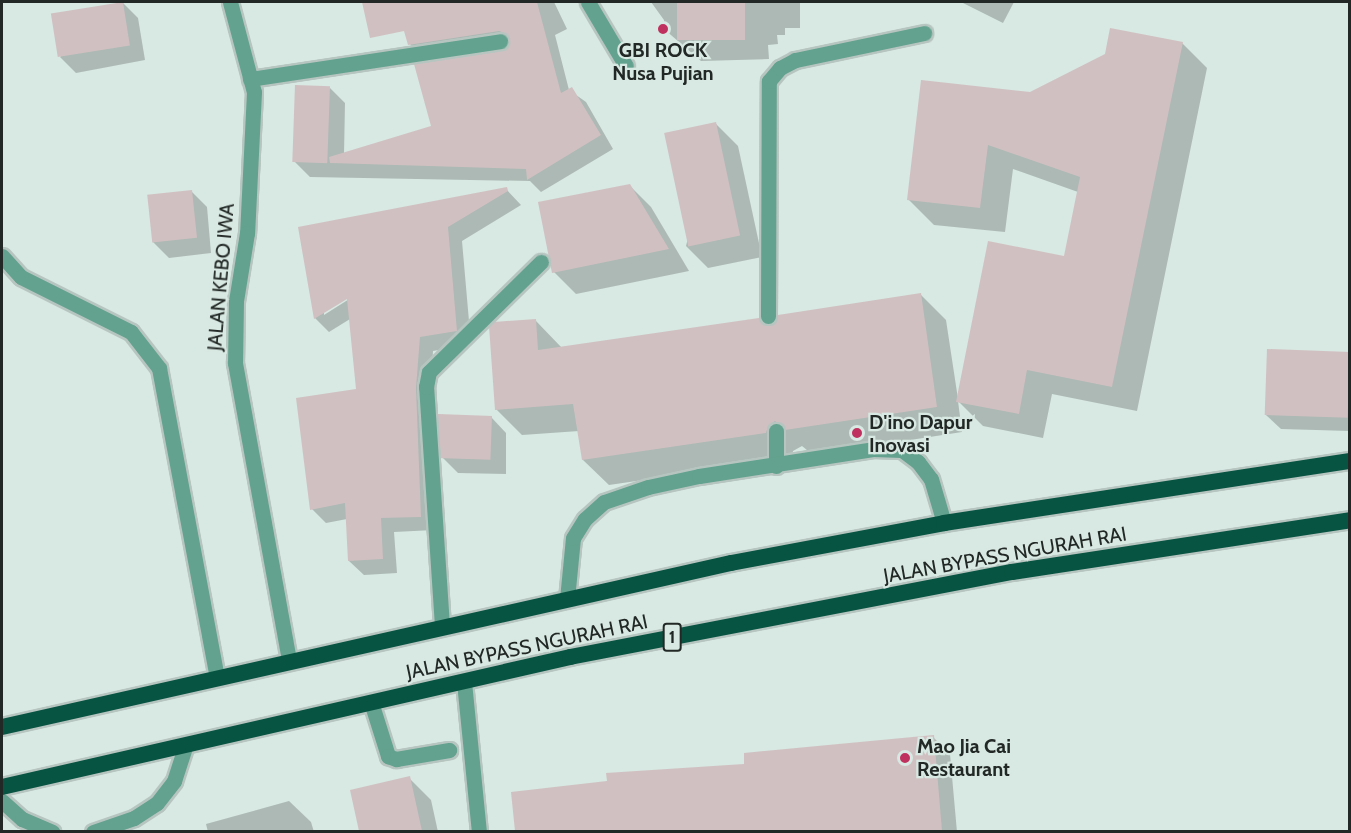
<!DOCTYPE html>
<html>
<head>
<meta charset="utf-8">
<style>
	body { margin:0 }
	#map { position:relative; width:1351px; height:833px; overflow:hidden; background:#d8e8e2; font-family:Cabin,sans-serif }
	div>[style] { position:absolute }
	.shadow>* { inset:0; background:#0003 }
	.building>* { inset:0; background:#d0c0c2; transform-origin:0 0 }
	.roads { filter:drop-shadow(2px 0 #b7c5c0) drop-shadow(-2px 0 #b7c5c0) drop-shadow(0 2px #b7c5c0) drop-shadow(0 -2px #b7c5c0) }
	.service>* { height:15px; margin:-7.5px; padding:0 7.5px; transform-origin:7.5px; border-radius:7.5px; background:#62a28e }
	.minor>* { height:15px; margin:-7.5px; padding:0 7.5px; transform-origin:7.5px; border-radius:7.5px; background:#62a28e }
	.trunk>* { height:16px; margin:-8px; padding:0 8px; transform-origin:8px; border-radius:8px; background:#085442 }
	.dots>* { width:16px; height:16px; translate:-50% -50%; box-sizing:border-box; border:3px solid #d8e8e2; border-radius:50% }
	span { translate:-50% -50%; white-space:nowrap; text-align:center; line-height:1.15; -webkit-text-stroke:4.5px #d8e8e2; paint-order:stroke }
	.shield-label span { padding:2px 4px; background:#d8e8e2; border:2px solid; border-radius:4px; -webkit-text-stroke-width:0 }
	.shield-label { font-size:18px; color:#222825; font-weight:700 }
	.poi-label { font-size:20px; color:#222825; font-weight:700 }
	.left { translate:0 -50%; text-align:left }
	.street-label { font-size:20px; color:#222825 }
	.frame { position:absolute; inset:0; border:3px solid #222825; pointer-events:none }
</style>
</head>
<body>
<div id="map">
	<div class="shadow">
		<div style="clip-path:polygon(122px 2px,138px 18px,145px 60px,76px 73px,60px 57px)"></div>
		<div style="clip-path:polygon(414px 2px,554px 2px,567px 29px,555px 35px,569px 90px,586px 102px,613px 149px,541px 192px,530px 181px,310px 177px,295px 162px,330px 88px,345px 103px,344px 154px,433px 127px,511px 45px,423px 58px,410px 44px)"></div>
		<div style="clip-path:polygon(651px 2px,800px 2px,800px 28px,785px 28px,785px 35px,777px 35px,778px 44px,768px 45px,769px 59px,701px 61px,664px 29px,664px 20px)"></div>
		<div style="clip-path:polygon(961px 2px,1014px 2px,1003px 23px)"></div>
		<div style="clip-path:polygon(1182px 43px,1207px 68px,1137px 411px,1052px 394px,1043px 438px,983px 426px,958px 401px,962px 432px,813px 455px,802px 446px,793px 451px,792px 458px,609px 485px,583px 460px,579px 431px,522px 435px,496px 409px,536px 321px,562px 348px,769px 328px,920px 294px,946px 320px,958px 399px,1065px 257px,1078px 192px,1013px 169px,1005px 232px,934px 225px,909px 200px,1030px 93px)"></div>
		<div style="clip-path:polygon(716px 124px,738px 146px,762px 257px,708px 268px,686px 246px)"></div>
		<div style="clip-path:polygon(629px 185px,651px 207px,689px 271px,576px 294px,554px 272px)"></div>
		<div style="clip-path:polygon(evenodd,506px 189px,521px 205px,462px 241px,471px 344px,433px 351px,430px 403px,434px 530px,394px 532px,397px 573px,364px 575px,349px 561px,347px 519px,326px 523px,312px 509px,358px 390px,350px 319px,329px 332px,315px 318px,300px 229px,506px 189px,352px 293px,354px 296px,324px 315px,324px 311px,352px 293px)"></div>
		<div style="clip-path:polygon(191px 191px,207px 207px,211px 253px,169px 258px,153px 242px)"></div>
		<div style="clip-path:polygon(1350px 353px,1350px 431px,1281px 429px,1266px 415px)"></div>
		<div style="clip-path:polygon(491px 417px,506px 433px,506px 474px,458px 473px,442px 457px)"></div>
		<div style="clip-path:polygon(933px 737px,950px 754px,957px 832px,517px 832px,513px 794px,746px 765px)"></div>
		<div style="clip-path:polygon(409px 778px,431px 800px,438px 832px,360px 832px,351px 791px)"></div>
		<div style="clip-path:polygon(289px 801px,311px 822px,314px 832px,208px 832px,206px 824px)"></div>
	</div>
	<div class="building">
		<div style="left:123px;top:2px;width:44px;height:73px;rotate:81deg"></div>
		<div style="clip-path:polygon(362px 2px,537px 2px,561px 93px,572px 87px,601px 135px,527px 180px,526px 169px,330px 163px,329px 157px,431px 126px,414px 64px,501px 51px,509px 44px,507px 34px,499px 31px,408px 45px,404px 31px,370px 38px)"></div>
		<div style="left:677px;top:2px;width:68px;height:38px"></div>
		<div style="clip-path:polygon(1110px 28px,1183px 42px,1112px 387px,1027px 370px,1019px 414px,956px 402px,988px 241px,1064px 256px,1080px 177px,988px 145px,980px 208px,907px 200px,921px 80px,1030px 92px,1105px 54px)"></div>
		<div style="left:295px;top:85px;width:35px;height:77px;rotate:2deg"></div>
		<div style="left:716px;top:122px;width:116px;height:53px;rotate:78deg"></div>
		<div style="clip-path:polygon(630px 184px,669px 249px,552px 273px,538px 202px)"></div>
		<div style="clip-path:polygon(507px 187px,508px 191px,448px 227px,457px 331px,420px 337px,416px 388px,421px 517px,381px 518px,383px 559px,348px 561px,345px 503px,310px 510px,296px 398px,356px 389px,347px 299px,314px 319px,298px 227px)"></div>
		<div style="left:192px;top:190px;width:48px;height:45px;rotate:84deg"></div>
		<div style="clip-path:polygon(921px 293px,937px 407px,785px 430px,775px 421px,768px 426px,766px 433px,582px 460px,573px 404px,495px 410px,489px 326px,494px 322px,536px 319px,538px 350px,759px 318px,769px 326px,778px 315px)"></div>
		<div style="left:1267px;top:349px;width:83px;height:66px;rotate:2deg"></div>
		<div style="left:438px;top:414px;width:54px;height:44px;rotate:2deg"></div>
		<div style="clip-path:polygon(934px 735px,942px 831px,515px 831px,511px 792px,607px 781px,606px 773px,744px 764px,744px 753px)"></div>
		<div style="clip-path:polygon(410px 776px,422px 831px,359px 831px,350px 790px)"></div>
	</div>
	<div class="roads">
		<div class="service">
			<div style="left:768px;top:316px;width:235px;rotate:-89.8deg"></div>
			<div style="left:769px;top:81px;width:17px;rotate:-50deg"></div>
			<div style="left:780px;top:68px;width:17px;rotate:-28deg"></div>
			<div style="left:795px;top:60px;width:132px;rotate:-11.8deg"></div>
			<div style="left:776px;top:431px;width:35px;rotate:90deg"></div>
			<div style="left:567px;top:599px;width:61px;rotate:-84.4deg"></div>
			<div style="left:573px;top:538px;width:22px;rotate:-58deg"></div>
			<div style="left:585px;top:519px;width:25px;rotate:-42deg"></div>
			<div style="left:604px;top:502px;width:46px;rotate:-18.8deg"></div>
			<div style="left:648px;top:487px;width:52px;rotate:-12.2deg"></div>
			<div style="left:699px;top:476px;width:176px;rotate:-8.8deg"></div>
			<div style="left:873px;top:449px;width:29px;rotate:2deg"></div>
			<div style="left:902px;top:450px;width:20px;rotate:37deg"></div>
			<div style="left:918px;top:462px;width:21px;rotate:53deg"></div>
			<div style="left:931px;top:479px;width:46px;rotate:73.5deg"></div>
			<div style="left:371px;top:702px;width:57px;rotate:72.5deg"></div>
			<div style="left:388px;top:756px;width:9px;rotate:21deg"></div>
			<div style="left:396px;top:759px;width:54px;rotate:-9.6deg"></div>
			<div style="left:2px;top:801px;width:27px;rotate:42deg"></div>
			<div style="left:22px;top:819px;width:33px;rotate:23deg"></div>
			<div style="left:93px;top:832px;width:43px;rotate:-18.9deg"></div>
			<div style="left:134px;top:818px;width:27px;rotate:-33deg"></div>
			<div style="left:157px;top:803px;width:28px;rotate:-52deg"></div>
			<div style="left:174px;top:781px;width:38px;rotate:-72deg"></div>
		</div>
		<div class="minor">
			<div style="left:230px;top:2px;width:93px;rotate:75.1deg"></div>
			<div style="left:254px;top:92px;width:141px;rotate:92.8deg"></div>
			<div style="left:247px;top:233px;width:69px;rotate:99.2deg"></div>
			<div style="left:236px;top:301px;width:62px;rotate:90.9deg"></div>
			<div style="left:235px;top:363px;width:303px;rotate:79.7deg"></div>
			<div style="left:588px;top:2px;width:74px;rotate:59.3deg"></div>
			<div style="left:250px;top:79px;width:253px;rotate:-8.6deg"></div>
			<div style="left:2px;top:256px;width:28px;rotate:48deg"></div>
			<div style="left:21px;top:277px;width:123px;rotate:26.6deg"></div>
			<div style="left:131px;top:332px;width:46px;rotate:52.1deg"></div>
			<div style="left:159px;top:368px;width:315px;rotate:79.4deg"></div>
			<div style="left:442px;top:626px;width:240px;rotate:-93.8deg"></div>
			<div style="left:426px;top:387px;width:15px;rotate:-79deg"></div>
			<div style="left:429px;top:372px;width:157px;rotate:-44.5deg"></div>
			<div style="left:464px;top:682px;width:151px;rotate:84.3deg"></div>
		</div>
		<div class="trunk">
			<div style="left:2px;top:727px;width:747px;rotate:-12.68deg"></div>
			<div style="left:731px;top:563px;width:217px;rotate:-10.6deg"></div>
			<div style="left:944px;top:523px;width:411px;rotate:-8.7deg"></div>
			<div style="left:2px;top:787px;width:583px;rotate:-12.89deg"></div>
			<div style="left:570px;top:657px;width:450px;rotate:-10.9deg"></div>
			<div style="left:1012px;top:572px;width:342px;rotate:-8.7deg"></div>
		</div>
	</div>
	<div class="dots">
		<div style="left:663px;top:29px;background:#bf315e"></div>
		<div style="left:857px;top:433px;background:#bf315e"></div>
		<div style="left:905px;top:758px;background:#bf315e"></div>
	</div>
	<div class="shield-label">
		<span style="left:672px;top:637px">1</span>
	</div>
	<div class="poi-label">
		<span style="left:663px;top:62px">GBI ROCK<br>Nusa Pujian</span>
		<span class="left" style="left:869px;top:434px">D'ino Dapur<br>Inovasi</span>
		<span class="left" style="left:917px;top:758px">Mao Jia Cai<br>Restaurant</span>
	</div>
	<div class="street-label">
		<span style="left:221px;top:277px;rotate:-85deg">JALAN KEBO IWA</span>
		<span style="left:1005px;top:555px;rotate:-10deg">JALAN BYPASS NGURAH RAI</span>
		<span style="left:527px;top:647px;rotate:-12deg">JALAN BYPASS NGURAH RAI</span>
	</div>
	<div class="frame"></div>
</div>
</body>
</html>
